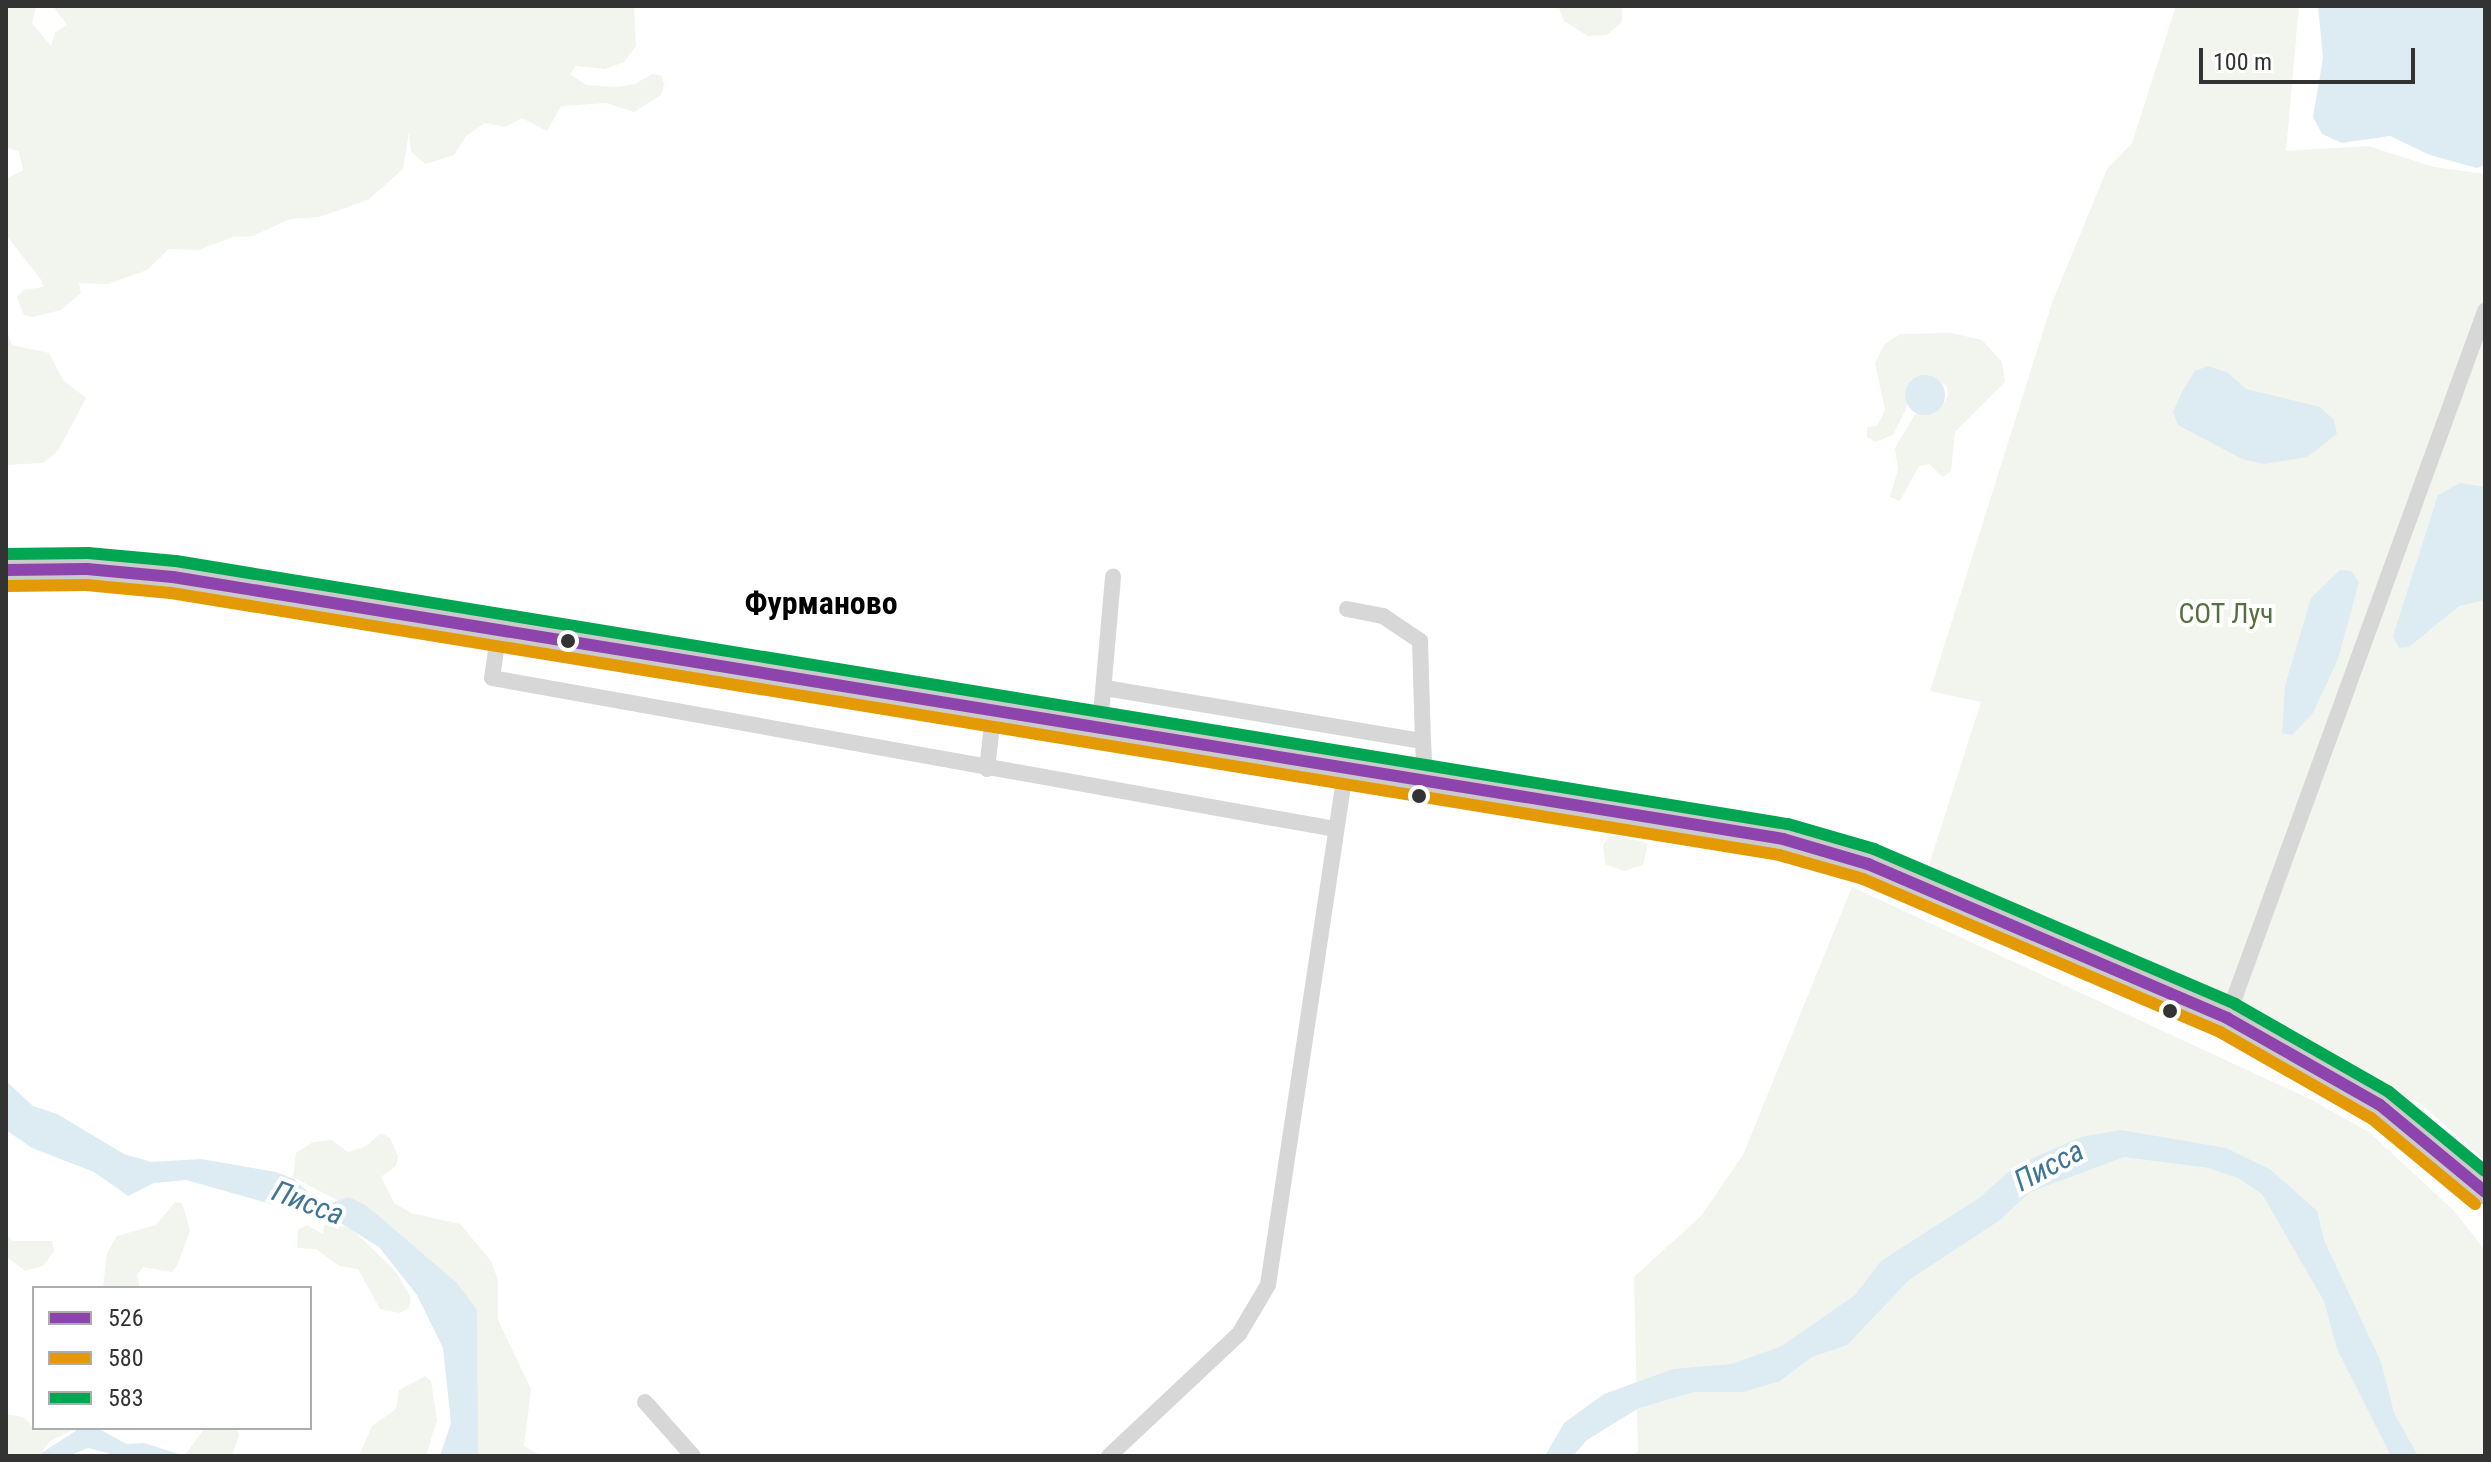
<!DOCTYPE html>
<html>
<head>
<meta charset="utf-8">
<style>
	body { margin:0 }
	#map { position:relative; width:2491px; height:1462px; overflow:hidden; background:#fff; font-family:"Roboto Condensed",sans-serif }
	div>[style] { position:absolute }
	.green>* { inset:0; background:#f1f5ed }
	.water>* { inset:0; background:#ddebf3 }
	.round { border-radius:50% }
	.street>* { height:16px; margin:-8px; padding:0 8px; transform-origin:8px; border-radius:8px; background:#d7d7d7 }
	.primary>* { height:26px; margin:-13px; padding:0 13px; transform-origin:13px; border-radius:13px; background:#cacaca }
	.bus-1>* { height:12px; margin:-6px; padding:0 6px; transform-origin:6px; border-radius:6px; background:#8e44ad }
	.bus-2>* { height:12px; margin:-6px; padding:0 6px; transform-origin:6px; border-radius:6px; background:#e39a05 }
	.bus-3>* { height:12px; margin:-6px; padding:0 6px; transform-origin:6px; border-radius:6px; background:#00a651 }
	.dots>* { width:22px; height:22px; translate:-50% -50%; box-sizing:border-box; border:4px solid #fff; border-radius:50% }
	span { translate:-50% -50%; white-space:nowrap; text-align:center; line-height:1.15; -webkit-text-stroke:8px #fff; paint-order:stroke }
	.park-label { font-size:28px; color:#56703f }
	.water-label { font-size:30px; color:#3f7597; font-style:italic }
	.quarter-label { font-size:32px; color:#000; font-weight:700 }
	.frame { position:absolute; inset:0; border:8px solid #333; pointer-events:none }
	.legend { position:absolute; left:32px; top:1286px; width:280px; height:144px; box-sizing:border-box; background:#fff; border:2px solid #adadad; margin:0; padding:10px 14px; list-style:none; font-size:24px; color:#333 }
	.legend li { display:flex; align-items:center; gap:16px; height:40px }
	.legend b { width:40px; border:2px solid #adadad }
	.scale { position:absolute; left:2199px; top:48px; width:216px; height:36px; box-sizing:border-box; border:4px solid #333; border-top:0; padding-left:10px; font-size:24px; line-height:28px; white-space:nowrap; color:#333; -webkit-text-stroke:6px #fff; paint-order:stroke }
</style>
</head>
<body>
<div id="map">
	<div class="green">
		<div style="clip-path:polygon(6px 6px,36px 6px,32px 23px,51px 46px,55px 33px,67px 25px,53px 6px,634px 6px,636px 46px,624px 62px,605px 69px,576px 66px,570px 74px,586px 85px,616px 87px,635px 84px,652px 74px,662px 76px,664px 85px,661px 95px,634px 112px,606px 103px,561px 106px,547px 131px,522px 118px,505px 127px,485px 123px,466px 136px,454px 155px,426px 164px,411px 152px,409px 132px,403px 169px,368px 200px,319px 217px,290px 219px,253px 236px,233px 237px,198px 250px,169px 249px,147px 270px,108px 284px,79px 283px,81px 293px,61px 310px,33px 317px,24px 315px,17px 297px,24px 290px,43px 287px,42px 281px,6px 235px,6px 179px,23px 170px,19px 152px,6px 147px)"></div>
		<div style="clip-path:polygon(1558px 6px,1622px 6px,1622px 22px,1607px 35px,1588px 36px,1564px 21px)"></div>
		<div style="clip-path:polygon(2176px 6px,2299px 6px,2286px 151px,2368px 146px,2434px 167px,2485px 174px,2485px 1161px,2421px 1104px,2245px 1012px,1928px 868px,1981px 702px,1930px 691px,2052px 303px,2107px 169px,2132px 143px)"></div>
		<div style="clip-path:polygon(6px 328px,12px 345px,49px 353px,63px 380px,86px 398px,58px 451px,43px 463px,6px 465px)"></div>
		<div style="clip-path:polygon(1900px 334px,1951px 333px,1982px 340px,2002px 362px,2005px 382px,1955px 432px,1951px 471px,1943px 477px,1929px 464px,1919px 466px,1900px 501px,1890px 497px,1898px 469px,1895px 448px,1915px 414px,1943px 404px,1948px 396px,1947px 386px,1930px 376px,1911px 379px,1906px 409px,1893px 435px,1875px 442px,1867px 437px,1867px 427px,1877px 426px,1885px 410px,1875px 363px,1884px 345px)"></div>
		<div style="clip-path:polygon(1619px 836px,1648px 843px,1643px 865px,1624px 871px,1605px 864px,1603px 845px,1609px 837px)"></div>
		<div style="clip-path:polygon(1852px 887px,2312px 1100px,2369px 1132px,2453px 1210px,2485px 1250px,2485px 1456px,1630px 1456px,1638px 1452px,1634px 1277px,1701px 1216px,1743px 1155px)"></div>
		<div style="clip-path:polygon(381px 1133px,390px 1138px,398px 1156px,396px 1166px,381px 1177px,394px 1203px,411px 1213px,460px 1224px,491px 1261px,498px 1280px,498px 1320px,531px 1389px,524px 1446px,542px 1456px,455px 1456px,459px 1377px,392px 1229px,293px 1177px,296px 1153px,313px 1142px,332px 1140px,348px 1152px,366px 1146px)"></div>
		<div style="clip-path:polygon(175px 1202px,182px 1203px,190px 1230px,178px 1264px,172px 1272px,143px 1267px,137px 1275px,140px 1288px,103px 1288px,107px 1253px,117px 1236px,156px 1225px)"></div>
		<div style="clip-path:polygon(334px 1223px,353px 1230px,396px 1272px,411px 1298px,409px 1308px,400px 1313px,380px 1309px,358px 1269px,339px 1266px,316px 1249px,297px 1248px,298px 1230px,307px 1225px,323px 1234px,324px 1225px)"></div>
		<div style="clip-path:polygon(6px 1235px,13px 1241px,52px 1241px,54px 1251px,43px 1266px,25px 1271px,6px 1256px)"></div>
		<div style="clip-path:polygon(425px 1376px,431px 1381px,437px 1420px,426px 1456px,359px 1456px,372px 1426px,396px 1409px,399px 1390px)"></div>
		<div style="clip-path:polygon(6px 1414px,23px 1417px,34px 1428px,78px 1428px,50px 1441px,39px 1456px,6px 1456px)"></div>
		<div style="clip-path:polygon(205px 1428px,236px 1428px,239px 1435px,232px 1456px,184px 1456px)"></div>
	</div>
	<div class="water">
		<div style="clip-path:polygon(2318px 6px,2485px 6px,2485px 165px,2477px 168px,2430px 155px,2390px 136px,2342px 143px,2322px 134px,2313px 117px,2323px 58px)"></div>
		<div style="clip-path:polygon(2208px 366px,2228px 373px,2246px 389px,2320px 407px,2334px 420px,2337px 434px,2307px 457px,2264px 464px,2242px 459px,2178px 425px,2173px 412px,2183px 390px,2195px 371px)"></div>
		<div class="round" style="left:1905px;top:375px;width:40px;height:40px"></div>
		<div style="clip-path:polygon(2460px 483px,2485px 487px,2485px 600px,2459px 606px,2409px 647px,2399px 648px,2393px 636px,2438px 495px)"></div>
		<div style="clip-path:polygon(2340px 570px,2351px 571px,2359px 582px,2338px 659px,2313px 713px,2292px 735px,2282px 733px,2285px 686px,2311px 598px)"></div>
		<div style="clip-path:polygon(6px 1081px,33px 1106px,57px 1114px,124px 1154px,151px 1162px,201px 1159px,276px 1172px,294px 1179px,323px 1206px,349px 1197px,367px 1206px,457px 1283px,477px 1310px,478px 1456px,440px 1456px,451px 1423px,443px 1348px,417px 1295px,379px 1247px,342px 1224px,186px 1180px,154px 1183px,128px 1196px,94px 1172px,32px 1148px,6px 1130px)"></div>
		<div style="clip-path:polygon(2121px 1130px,2226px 1148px,2271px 1170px,2317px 1211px,2324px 1240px,2381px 1362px,2394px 1413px,2418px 1456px,2391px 1456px,2337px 1349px,2324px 1301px,2262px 1194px,2238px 1178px,2209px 1168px,2124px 1157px,2030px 1192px,2000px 1220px,1909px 1280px,1847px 1345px,1812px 1357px,1780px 1381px,1743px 1392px,1694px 1392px,1639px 1408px,1587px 1440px,1573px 1456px,1545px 1456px,1564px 1423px,1604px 1394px,1673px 1369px,1732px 1364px,1782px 1346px,1855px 1295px,1881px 1261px,1979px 1198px,2015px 1166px,2081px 1137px)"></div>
		<div style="clip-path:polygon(80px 1428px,97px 1428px,127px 1444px,144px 1443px,185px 1456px,118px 1456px,88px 1448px,68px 1456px,37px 1456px)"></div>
	</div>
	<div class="street">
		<div style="left:1347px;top:609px;width:37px;rotate:11deg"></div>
		<div style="left:1383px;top:616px;width:45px;rotate:34deg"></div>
		<div style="left:1420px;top:641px;width:100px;rotate:88.3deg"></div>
		<div style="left:499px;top:629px;width:49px;rotate:98.1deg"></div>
		<div style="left:492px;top:678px;width:856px;rotate:10.16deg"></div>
		<div style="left:1105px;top:688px;width:322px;rotate:9.5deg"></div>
		<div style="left:1423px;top:741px;width:38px;rotate:87deg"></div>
		<div style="left:1100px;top:726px;width:150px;rotate:-85deg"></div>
		<div style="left:987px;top:769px;width:61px;rotate:-83.5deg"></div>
		<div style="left:2227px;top:1018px;width:753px;rotate:-69.95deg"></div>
		<div style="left:645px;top:1402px;width:72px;rotate:48.4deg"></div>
		<div style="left:1109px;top:1456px;width:178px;rotate:-43.2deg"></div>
		<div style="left:1239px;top:1334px;width:57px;rotate:-59.4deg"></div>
		<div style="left:1268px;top:1285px;width:525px;rotate:-81.45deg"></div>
	</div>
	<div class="primary">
		<div style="left:6px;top:570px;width:81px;rotate:-0.7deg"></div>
		<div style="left:87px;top:569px;width:86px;rotate:5.3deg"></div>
		<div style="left:173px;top:577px;width:1631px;rotate:9.24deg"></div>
		<div style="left:1783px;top:839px;width:89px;rotate:16.4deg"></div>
		<div style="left:1868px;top:864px;width:391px;rotate:23.2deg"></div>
		<div style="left:2227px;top:1018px;width:176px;rotate:29.6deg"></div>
		<div style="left:2380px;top:1105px;width:136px;rotate:39.6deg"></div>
	</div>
	<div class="bus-1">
		<div style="left:6px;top:570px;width:81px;rotate:-0.7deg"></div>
		<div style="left:87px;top:569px;width:86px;rotate:5.3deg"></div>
		<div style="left:173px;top:577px;width:1631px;rotate:9.24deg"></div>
		<div style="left:1783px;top:839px;width:89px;rotate:16.4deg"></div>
		<div style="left:1868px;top:864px;width:391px;rotate:23.2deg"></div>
		<div style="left:2227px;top:1018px;width:176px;rotate:29.6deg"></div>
		<div style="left:2380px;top:1105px;width:136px;rotate:39.6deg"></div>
	</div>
	<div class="bus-2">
		<div style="left:6px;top:586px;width:80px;rotate:-0.7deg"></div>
		<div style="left:86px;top:585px;width:85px;rotate:5.4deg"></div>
		<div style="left:171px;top:593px;width:1629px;rotate:9.25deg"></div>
		<div style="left:1779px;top:855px;width:87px;rotate:15.9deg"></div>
		<div style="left:1863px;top:879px;width:388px;rotate:23.2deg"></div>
		<div style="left:2220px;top:1032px;width:174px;rotate:29.7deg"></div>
		<div style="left:2371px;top:1118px;width:135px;rotate:39.6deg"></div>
	</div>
	<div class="bus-3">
		<div style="left:6px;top:554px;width:82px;rotate:-0.7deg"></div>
		<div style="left:88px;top:553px;width:88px;rotate:5.2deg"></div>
		<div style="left:176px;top:561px;width:1633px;rotate:9.27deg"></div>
		<div style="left:1788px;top:824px;width:90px;rotate:16.2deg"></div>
		<div style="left:1874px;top:849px;width:393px;rotate:23.2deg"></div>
		<div style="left:2235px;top:1004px;width:177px;rotate:29.7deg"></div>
		<div style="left:2389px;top:1092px;width:124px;rotate:39.5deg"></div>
	</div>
	<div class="dots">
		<div style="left:568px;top:641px;background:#333"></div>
		<div style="left:1419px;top:796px;background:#333"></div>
		<div style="left:2170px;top:1011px;background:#333"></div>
	</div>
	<div class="park-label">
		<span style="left:2226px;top:614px">СОТ Луч</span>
	</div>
	<div class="water-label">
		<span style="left:2049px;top:1166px;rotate:-28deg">Писса</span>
		<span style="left:308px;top:1203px;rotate:21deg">Писса</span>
	</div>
	<div class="quarter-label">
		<span style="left:821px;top:603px">Фурманово</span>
	</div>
	<div class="frame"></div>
	<ul class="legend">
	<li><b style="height:10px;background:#8e44ad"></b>526</li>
	<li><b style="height:10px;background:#e39a05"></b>580</li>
	<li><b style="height:10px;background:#00a651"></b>583</li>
	</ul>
	<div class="scale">100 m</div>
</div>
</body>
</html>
